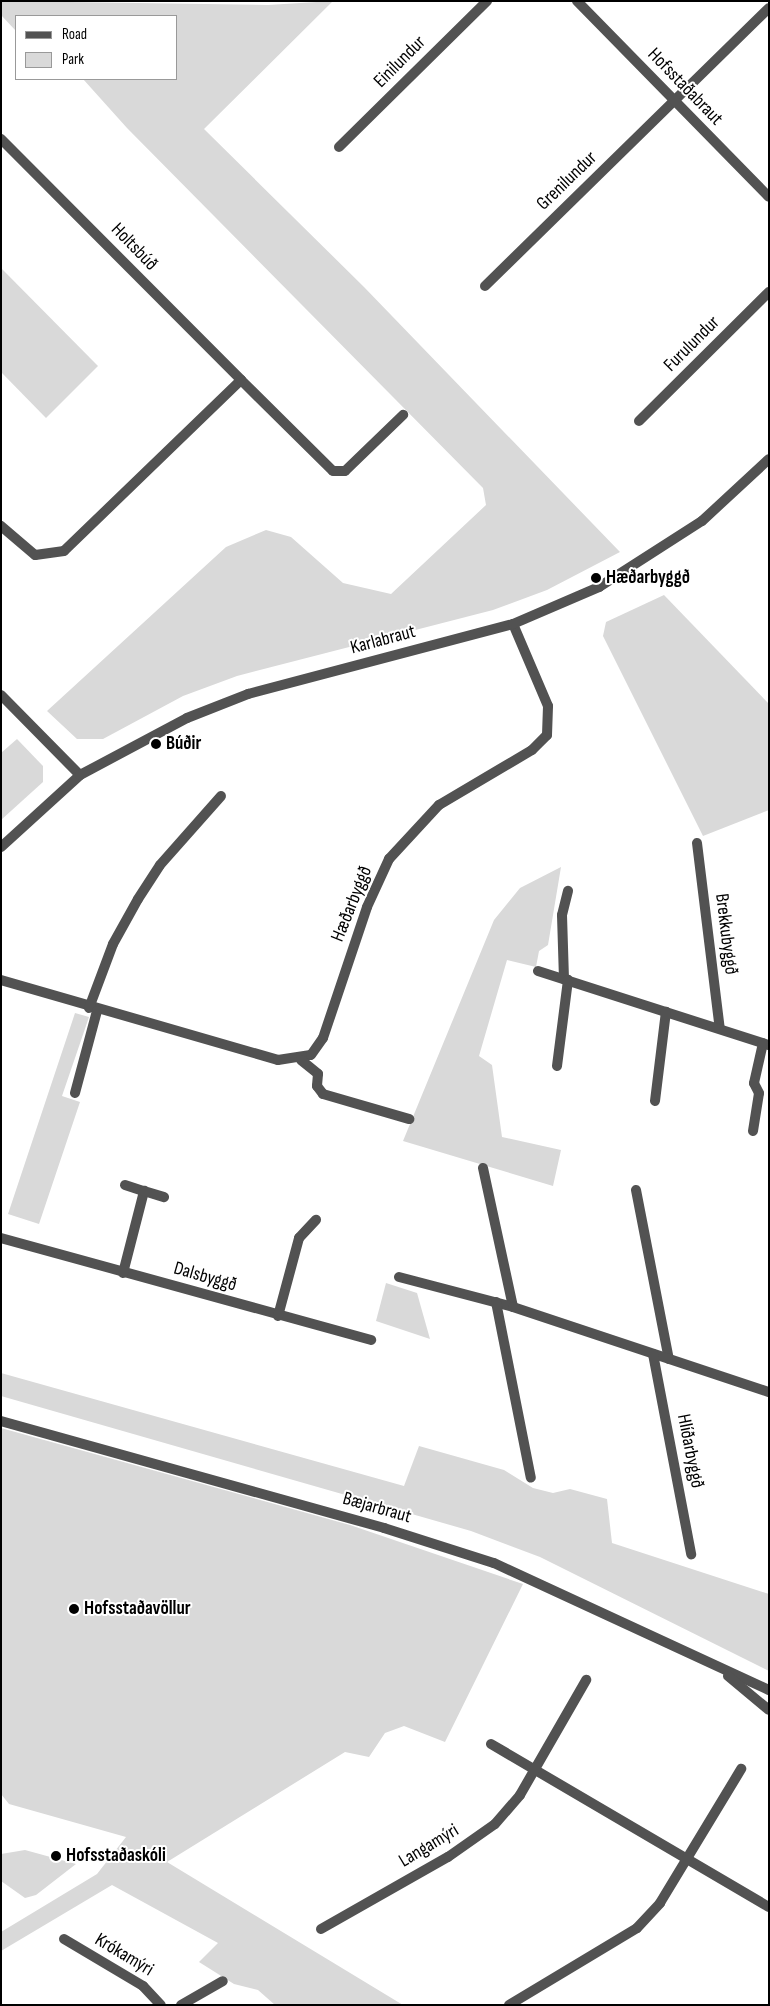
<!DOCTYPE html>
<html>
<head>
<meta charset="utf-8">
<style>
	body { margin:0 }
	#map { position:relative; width:770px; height:2006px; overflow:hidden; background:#fff; font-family:"Sofia Sans Condensed",sans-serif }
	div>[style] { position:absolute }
	.green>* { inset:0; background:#d9d9d9 }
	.minor>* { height:10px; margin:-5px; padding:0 5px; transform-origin:5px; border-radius:5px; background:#525252 }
	.tertiary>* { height:10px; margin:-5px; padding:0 5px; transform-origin:5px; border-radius:5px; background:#525252 }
	.dots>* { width:14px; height:14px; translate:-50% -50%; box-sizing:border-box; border:2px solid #fff; border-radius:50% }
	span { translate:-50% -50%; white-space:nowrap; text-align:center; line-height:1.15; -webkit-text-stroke:4px #fff; paint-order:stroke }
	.street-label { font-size:19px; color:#000 }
	.poi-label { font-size:19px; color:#000; font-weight:700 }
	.left { translate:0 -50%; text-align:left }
	.frame { position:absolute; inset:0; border:2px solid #000; pointer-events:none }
	.legend { position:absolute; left:15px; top:15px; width:162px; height:65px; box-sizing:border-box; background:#fff; border:1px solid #999; margin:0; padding:6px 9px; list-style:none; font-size:15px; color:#000 }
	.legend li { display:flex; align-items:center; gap:10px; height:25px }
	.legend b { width:25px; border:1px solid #999 }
</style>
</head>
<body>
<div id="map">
	<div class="green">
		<i style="clip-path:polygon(1px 1px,268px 5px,333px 1px,204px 129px,364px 287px,620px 552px,547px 590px,493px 610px,237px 676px,183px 696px,103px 739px,77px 739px,47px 711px,226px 547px,266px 530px,291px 537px,343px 583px,391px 594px,486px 505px,483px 488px,127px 128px,83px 79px,176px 79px,176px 16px,16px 16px,16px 31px,1px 15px)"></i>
		<i style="clip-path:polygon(1px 268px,98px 366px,46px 418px,1px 372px)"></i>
		<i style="clip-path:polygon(664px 595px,769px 704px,769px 810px,703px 836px,603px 636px,606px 622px)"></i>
		<i style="clip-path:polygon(17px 739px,43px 766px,43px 782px,1px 820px,1px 753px)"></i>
		<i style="clip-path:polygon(561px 867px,548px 945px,539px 951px,536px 967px,507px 960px,479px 1056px,492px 1065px,502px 1137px,561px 1150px,553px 1186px,403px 1141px,494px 920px,520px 888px)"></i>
		<i style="clip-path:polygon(75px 1013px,89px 1017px,62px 1096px,80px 1102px,39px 1224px,8px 1214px)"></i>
		<i style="clip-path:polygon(386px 1283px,417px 1293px,430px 1339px,376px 1321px)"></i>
		<i style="clip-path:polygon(1px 1373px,404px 1486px,419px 1446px,504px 1470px,533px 1488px,553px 1493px,570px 1489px,607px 1499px,612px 1543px,769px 1594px,769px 1671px,540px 1557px,471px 1531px,1px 1396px)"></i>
		<i style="clip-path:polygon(1px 1428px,350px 1525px,523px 1584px,445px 1742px,404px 1726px,385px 1733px,369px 1757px,345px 1752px,167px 1862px,403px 2005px,275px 2005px,258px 1990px,234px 1984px,199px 1962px,218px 1943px,112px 1885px,1px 1951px,1px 1932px,97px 1874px,126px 1837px,9px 1804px,1px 1794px)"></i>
		<i style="clip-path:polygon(25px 1850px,76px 1864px,36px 1895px,25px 1898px,1px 1881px,1px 1854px)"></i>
	</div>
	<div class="minor">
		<i style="left:1px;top:139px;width:340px;rotate:45.1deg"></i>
		<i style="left:241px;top:380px;width:246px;rotate:136deg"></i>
		<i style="left:64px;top:551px;width:29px;rotate:172deg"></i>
		<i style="left:35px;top:555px;width:45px;rotate:-139.5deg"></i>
		<i style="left:339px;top:147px;width:208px;rotate:-44.6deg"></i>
		<i style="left:485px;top:286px;width:397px;rotate:-44.4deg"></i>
		<i style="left:241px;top:380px;width:129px;rotate:44.7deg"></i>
		<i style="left:333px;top:471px;width:12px"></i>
		<i style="left:345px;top:471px;width:81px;rotate:-44deg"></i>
		<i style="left:639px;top:421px;width:183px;rotate:-44.8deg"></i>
		<i style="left:1px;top:695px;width:112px;rotate:45.4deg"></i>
		<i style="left:697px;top:843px;width:187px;rotate:83deg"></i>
		<i style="left:538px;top:971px;width:243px;rotate:17.8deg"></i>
		<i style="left:564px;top:979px;width:64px;rotate:-91.8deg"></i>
		<i style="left:562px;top:915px;width:25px;rotate:-76deg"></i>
		<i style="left:1px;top:980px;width:288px;rotate:16.1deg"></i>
		<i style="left:278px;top:1060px;width:33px;rotate:-9deg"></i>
		<i style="left:311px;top:1055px;width:21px;rotate:-55deg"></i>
		<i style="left:323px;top:1038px;width:138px;rotate:-71.4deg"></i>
		<i style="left:367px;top:907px;width:53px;rotate:-65.4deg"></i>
		<i style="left:389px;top:859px;width:74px;rotate:-47.2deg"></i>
		<i style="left:439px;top:805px;width:108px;rotate:-30.6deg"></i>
		<i style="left:532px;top:750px;width:21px;rotate:-45deg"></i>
		<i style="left:547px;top:735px;width:29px;rotate:-88deg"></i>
		<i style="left:548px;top:706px;width:89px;rotate:-113.1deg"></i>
		<i style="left:89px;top:1008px;width:68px;rotate:-69.4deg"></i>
		<i style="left:113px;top:944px;width:51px;rotate:-60.9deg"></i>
		<i style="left:138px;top:899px;width:40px;rotate:-57.1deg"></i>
		<i style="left:160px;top:865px;width:92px;rotate:-48.5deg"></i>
		<i style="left:301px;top:1060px;width:22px;rotate:39deg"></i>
		<i style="left:318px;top:1074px;width:12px;rotate:95deg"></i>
		<i style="left:317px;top:1086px;width:10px;rotate:53deg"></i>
		<i style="left:323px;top:1094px;width:90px;rotate:16.2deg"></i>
		<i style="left:557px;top:1066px;width:87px;rotate:-82.7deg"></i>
		<i style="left:75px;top:1093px;width:85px;rotate:-75deg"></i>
		<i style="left:655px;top:1101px;width:90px;rotate:-83deg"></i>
		<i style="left:753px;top:1131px;width:38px;rotate:-81deg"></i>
		<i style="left:759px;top:1093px;width:11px;rotate:-117deg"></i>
		<i style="left:754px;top:1083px;width:41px;rotate:-77.3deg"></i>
		<i style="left:483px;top:1168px;width:142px;rotate:77.8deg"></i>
		<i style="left:125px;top:1185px;width:20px;rotate:18deg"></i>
		<i style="left:636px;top:1190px;width:172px;rotate:79deg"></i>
		<i style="left:1px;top:1238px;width:384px;rotate:15.4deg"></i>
		<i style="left:123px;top:1273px;width:85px;rotate:-75.6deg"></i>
		<i style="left:144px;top:1191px;width:21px;rotate:17deg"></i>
		<i style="left:399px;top:1277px;width:118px;rotate:14.7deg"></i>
		<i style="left:513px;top:1307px;width:270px;rotate:18.4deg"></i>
		<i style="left:496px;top:1302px;width:179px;rotate:78.8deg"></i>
		<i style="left:278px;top:1316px;width:81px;rotate:-74.9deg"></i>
		<i style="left:299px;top:1238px;width:25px;rotate:-47deg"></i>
		<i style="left:653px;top:1354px;width:204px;rotate:79.2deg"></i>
		<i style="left:491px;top:1744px;width:322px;rotate:30.4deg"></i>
		<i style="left:321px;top:1929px;width:146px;rotate:-29.6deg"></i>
		<i style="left:448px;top:1857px;width:57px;rotate:-35.1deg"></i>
		<i style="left:495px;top:1824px;width:38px;rotate:-49deg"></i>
		<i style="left:520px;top:1795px;width:133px;rotate:-60.1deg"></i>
		<i style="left:64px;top:1939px;width:92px;rotate:30.7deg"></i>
		<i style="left:143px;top:1986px;width:26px;rotate:47deg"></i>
		<i style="left:181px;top:2005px;width:48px;rotate:-29.7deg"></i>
		<i style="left:509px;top:2005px;width:149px;rotate:-31deg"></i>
		<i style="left:637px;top:1928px;width:34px;rotate:-47deg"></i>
		<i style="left:660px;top:1903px;width:157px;rotate:-58.8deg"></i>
	</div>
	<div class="tertiary">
		<i style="left:577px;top:1px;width:274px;rotate:45.6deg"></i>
		<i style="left:1px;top:847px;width:107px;rotate:-42.3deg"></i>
		<i style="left:80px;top:775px;width:121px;rotate:-28deg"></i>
		<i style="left:187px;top:718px;width:66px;rotate:-21.5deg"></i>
		<i style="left:248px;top:694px;width:274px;rotate:-14.8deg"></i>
		<i style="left:513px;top:624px;width:94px;rotate:-23.3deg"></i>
		<i style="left:599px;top:587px;width:122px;rotate:-32.7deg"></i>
		<i style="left:702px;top:521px;width:91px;rotate:-42.8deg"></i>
		<i style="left:1px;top:1421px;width:398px;rotate:15.6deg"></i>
		<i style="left:384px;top:1528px;width:115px;rotate:17.7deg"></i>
		<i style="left:494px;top:1563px;width:303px;rotate:24.8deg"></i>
		<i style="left:728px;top:1676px;width:53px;rotate:39.7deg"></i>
	</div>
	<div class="dots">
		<i style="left:596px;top:578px;background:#000"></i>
		<i style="left:156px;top:744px;background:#000"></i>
		<i style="left:74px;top:1609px;background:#000"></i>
		<i style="left:56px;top:1856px;background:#000"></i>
	</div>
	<div class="street-label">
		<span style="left:400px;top:62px;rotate:-45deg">Einilundur</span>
		<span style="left:685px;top:87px;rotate:46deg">Hofsstaðabraut</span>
		<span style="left:567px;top:181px;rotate:-44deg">Grenilundur</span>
		<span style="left:134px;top:247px;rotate:46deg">Holtsbúð</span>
		<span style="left:692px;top:344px;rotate:-45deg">Furulundur</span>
		<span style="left:383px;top:640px;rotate:-15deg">Karlabraut</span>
		<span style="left:352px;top:904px;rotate:-68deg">Hæðarbyggð</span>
		<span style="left:726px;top:934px;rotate:83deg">Brekkubyggð</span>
		<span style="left:205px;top:1277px;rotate:16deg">Dalsbyggð</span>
		<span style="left:690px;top:1451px;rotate:79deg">Hlíðarbyggð</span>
		<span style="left:377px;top:1508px;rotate:16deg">Bæjarbraut</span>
		<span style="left:429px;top:1846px;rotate:-31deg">Langamýri</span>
		<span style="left:124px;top:1955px;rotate:31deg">Krókamýri</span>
	</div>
	<div class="poi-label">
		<span class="left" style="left:606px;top:578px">Hæðarbyggð</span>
		<span class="left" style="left:166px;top:744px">Búðir</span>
		<span class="left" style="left:84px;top:1609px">Hofsstaðavöllur</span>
		<span class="left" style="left:66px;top:1856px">Hofsstaðaskóli</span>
	</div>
	<div class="frame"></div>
	<ul class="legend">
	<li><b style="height:6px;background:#525252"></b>Road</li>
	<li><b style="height:14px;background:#d9d9d9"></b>Park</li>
	</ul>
</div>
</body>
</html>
